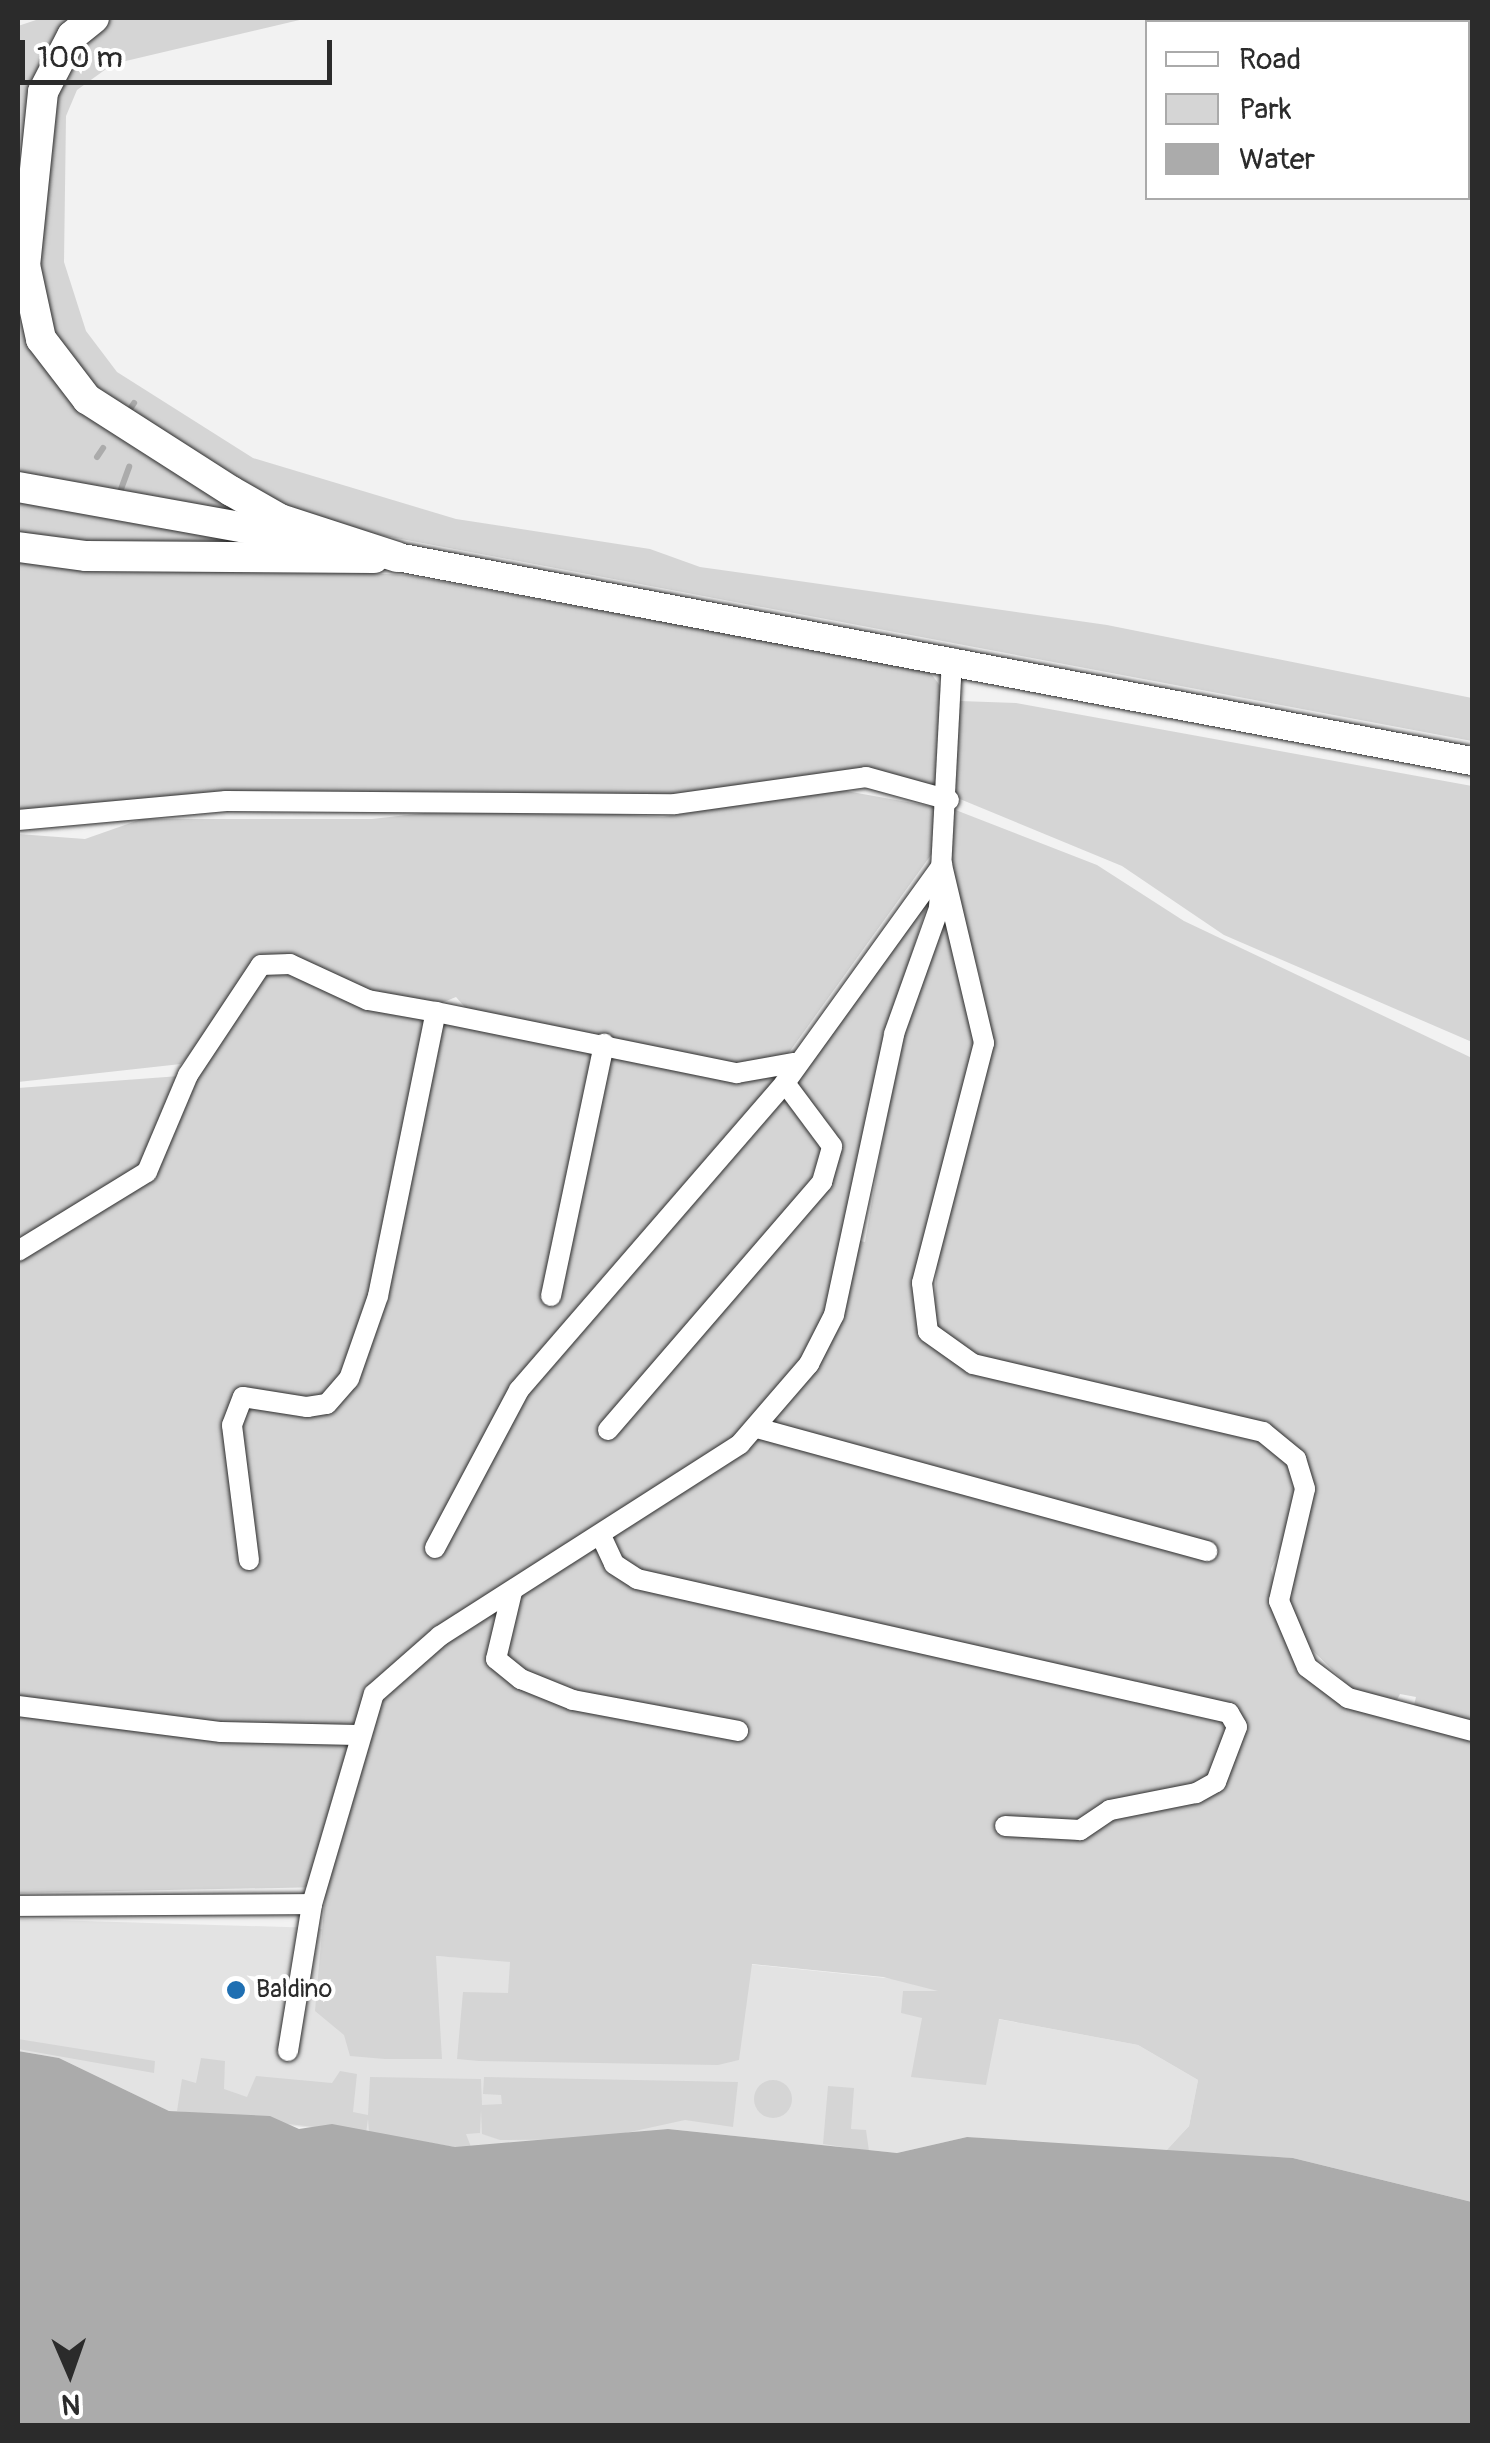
<!DOCTYPE html>
<html>
<head>
<meta charset="utf-8">
<style>
	body { margin:0 }
	#map { position:relative; width:1490px; height:2443px; overflow:hidden; background:#f2f2f2; font-family:Pangolin,sans-serif }
	div>[style] { position:absolute }
	.built>* { inset:0; background:#e3e3e3 }
	.green>* { inset:0; background:#d5d5d5 }
	.round { border-radius:50% }
	.water>* { inset:0; background:#ababab }
	.stream>* { height:6px; margin:-3px; padding:0 3px; transform-origin:3px; border-radius:3px; background:#ababab }
	.roads { filter:drop-shadow(0 0 2px #2b2b2b) drop-shadow(0 0 2px #2b2b2b) }
	.minor>* { height:20px; margin:-10px; padding:0 10px; transform-origin:10px; border-radius:10px; background:#fff }
	.major>* { height:28px; margin:-14px; padding:0 14px; transform-origin:14px; border-radius:14px; background:#fff }
	.highway>* { height:30px; margin:-15px; padding:0 15px; transform-origin:15px; border-radius:15px; background:#fff }
	.dots>* { width:28px; height:28px; translate:-50% -50%; box-sizing:border-box; border:5px solid #fff; border-radius:50% }
	span { translate:-50% -50%; white-space:nowrap; text-align:center; line-height:1.15; -webkit-text-stroke:8px #fff; paint-order:stroke }
	.poi-label { font-size:25px; color:#2b2b2b }
	.left { translate:0 -50%; text-align:left }
	.frame { position:absolute; inset:0; border:20px solid #2b2b2b; pointer-events:none }
	.legend { position:absolute; left:1145px; top:20px; width:325px; height:180px; box-sizing:border-box; background:#fff; border:2px solid #aaa; margin:0; padding:12px 18px; list-style:none; font-size:30px; color:#2b2b2b }
	.legend li { display:flex; align-items:center; gap:20px; height:50px }
	.legend b { width:50px; border:2px solid #aaa }
	.north { position:absolute; left:20px; top:2323px; width:100px; height:100px; -webkit-text-stroke:8px #fff; paint-order:stroke; rotate:178deg; font-size:28px; font-weight:700; line-height:40px; text-align:center; color:#2b2b2b }
	.north::after { content:''; display:block; margin:auto; width:35px; height:45px; background:#2b2b2b; clip-path:polygon(50% 0,100% 100%,50% 72%,0 100%) }
	.scale { position:absolute; left:20px; top:40px; width:312px; height:45px; box-sizing:border-box; border:5px solid #2b2b2b; border-top:0; padding-left:12px; font-size:30px; line-height:35px; white-space:nowrap; color:#2b2b2b; -webkit-text-stroke:8px #fff; paint-order:stroke }
</style>
</head>
<body>
<div id="map">
	<div class="built">
		<i style="clip-path:polygon(18px 1919px,318px 1928px,406px 1954px,624px 1969px,747px 1964px,945px 1984px,988px 1995px,998px 2019px,1138px 2045px,1198px 2080px,1189px 2126px,1164px 2153px,967px 2137px,897px 2153px,668px 2129px,471px 2147px,169px 2111px,59px 2058px,18px 2051px)"></i>
	</div>
	<div class="green">
		<i style="clip-path:polygon(42px 18px,73px 18px,18px 250px,18px 26px)"></i>
		<i style="clip-path:polygon(111px 18px,308px 18px,113px 64px,77px 90px,66px 116px,64px 262px,86px 331px,117px 372px,253px 458px,456px 519px,650px 549px,700px 567px,1107px 625px,1472px 698px,1472px 741px,306px 521px,91px 393px,58px 353px,33px 264px,62px 69px)"></i>
		<i style="clip-path:polygon(18px 273px,34px 343px,245px 510px,243px 519px,18px 478px)"></i>
		<i style="clip-path:polygon(18px 497px,248px 539px,246px 551px,18px 539px)"></i>
		<i style="clip-path:polygon(18px 555px,406px 575px,929px 671px,941px 687px,944px 794px,906px 783px,634px 800px,522px 793px,18px 816px)"></i>
		<i style="clip-path:polygon(960px 701px,1016px 703px,1472px 786px,1472px 1042px,1224px 935px,1122px 866px,955px 797px)"></i>
		<i style="clip-path:polygon(835px 789px,935px 807px,936px 848px,785px 1058px,753px 1068px,471px 1014px,456px 997px,434px 1006px,387px 999px,273px 957px,181px 1064px,18px 1082px,18px 834px,85px 839px,142px 819px,372px 819px,486px 806px,663px 817px)"></i>
		<i style="clip-path:polygon(953px 809px,1097px 865px,1184px 921px,1472px 1058px,1472px 2202px,1293px 2158px,1164px 2153px,1189px 2126px,1198px 2080px,1138px 2045px,999px 2019px,986px 2085px,911px 2077px,922px 2018px,901px 2013px,903px 1991px,938px 1991px,883px 1977px,752px 1964px,739px 2060px,718px 2065px,479px 2061px,457px 2059px,463px 1992px,508px 1993px,510px 1962px,436px 1956px,442px 2059px,385px 2059px,350px 2056px,344px 2035px,315px 2011px,326px 1887px,18px 1893px,18px 1088px,193px 1075px,255px 976px,278px 967px,358px 1002px,739px 1078px,782px 1071px,786px 1099px,827px 1145px,797px 1208px,804px 1213px,838px 1150px,833px 1128px,791px 1090px,794px 1072px,936px 876px,884px 1043px,849px 1239px,865px 1242px,900px 1037px,948px 912px,977px 1027px,924px 1248px,916px 1311px,924px 1332px,964px 1368px,1261px 1436px,1293px 1466px,1303px 1497px,1271px 1569px,1295px 1666px,1351px 1708px,1409px 1726px,1416px 1697px,1400px 1694px,1395px 1704px,1356px 1693px,1296px 1634px,1286px 1600px,1309px 1514px,1309px 1477px,1279px 1438px,1206px 1409px,995px 1368px,933px 1332px,939px 1228px,989px 1060px,980px 976px,951px 889px)"></i>
		<i style="clip-path:polygon(18px 2039px,155px 2061px,154px 2073px,18px 2049px)"></i>
		<i style="clip-path:polygon(201px 2058px,225px 2061px,224px 2089px,247px 2097px,256px 2076px,332px 2083px,340px 2071px,357px 2074px,353px 2112px,368px 2115px,370px 2077px,481px 2079px,482px 2105px,502px 2104px,501px 2095px,483px 2094px,484px 2077px,738px 2082px,733px 2127px,685px 2120px,598px 2139px,500px 2140px,482px 2134px,481px 2110px,480px 2133px,466px 2134px,471px 2147px,454px 2147px,369px 2132px,368px 2119px,366px 2133px,177px 2111px,182px 2079px,196px 2083px)"></i>
		<i class="round" style="left:754px;top:2080px;width:38px;height:38px"></i>
		<i style="clip-path:polygon(828px 2086px,854px 2088px,851px 2129px,866px 2130px,869px 2151px,823px 2144px)"></i>
	</div>
	<div class="water">
		<i style="clip-path:polygon(18px 2051px,59px 2058px,169px 2111px,270px 2116px,299px 2129px,332px 2124px,455px 2147px,668px 2129px,897px 2153px,967px 2137px,1293px 2158px,1472px 2202px,1472px 2425px,18px 2425px)"></i>
	</div>
	<div class="stream">
		<i style="left:128px;top:412px;width:11px;rotate:-56deg"></i>
		<i style="left:97px;top:457px;width:11px;rotate:-56deg"></i>
		<i style="left:120px;top:492px;width:27px;rotate:-70deg"></i>
	</div>
	<div class="roads">
		<div class="minor">
			<i style="left:18px;top:820px;width:209px;rotate:-5.2deg"></i>
			<i style="left:226px;top:801px;width:449px;rotate:0.4deg"></i>
			<i style="left:675px;top:804px;width:193px;rotate:-8deg"></i>
			<i style="left:866px;top:777px;width:86px;rotate:15.5deg"></i>
			<i style="left:18px;top:1251px;width:151px;rotate:-31.5deg"></i>
			<i style="left:147px;top:1172px;width:105px;rotate:-67.1deg"></i>
			<i style="left:188px;top:1075px;width:132px;rotate:-56.4deg"></i>
			<i style="left:261px;top:965px;width:29px;rotate:-2deg"></i>
			<i style="left:290px;top:964px;width:86px;rotate:24.8deg"></i>
			<i style="left:368px;top:1000px;width:69px;rotate:10deg"></i>
			<i style="left:551px;top:1296px;width:258px;rotate:-78.1deg"></i>
			<i style="left:757px;top:1428px;width:467px;rotate:15.3deg"></i>
			<i style="left:608px;top:1430px;width:328px;rotate:-49.2deg"></i>
			<i style="left:822px;top:1182px;width:37px;rotate:-74deg"></i>
			<i style="left:832px;top:1146px;width:79px;rotate:-126.7deg"></i>
			<i style="left:603px;top:1540px;width:26px;rotate:65deg"></i>
			<i style="left:614px;top:1564px;width:27px;rotate:33deg"></i>
			<i style="left:637px;top:1579px;width:607px;rotate:12.75deg"></i>
			<i style="left:1229px;top:1713px;width:16px;rotate:60deg"></i>
			<i style="left:1237px;top:1727px;width:59px;rotate:110.9deg"></i>
			<i style="left:1216px;top:1782px;width:23px;rotate:151deg"></i>
			<i style="left:1196px;top:1793px;width:88px;rotate:168.8deg"></i>
			<i style="left:1110px;top:1810px;width:36px;rotate:146deg"></i>
			<i style="left:1080px;top:1830px;width:75px;rotate:-176.9deg"></i>
			<i style="left:435px;top:1548px;width:179px;rotate:-62deg"></i>
			<i style="left:519px;top:1390px;width:406px;rotate:-49.1deg"></i>
			<i style="left:785px;top:1083px;width:269px;rotate:-54.2deg"></i>
			<i style="left:942px;top:865px;width:183px;rotate:76.7deg"></i>
			<i style="left:984px;top:1043px;width:248px;rotate:104.5deg"></i>
			<i style="left:922px;top:1283px;width:49px;rotate:83deg"></i>
			<i style="left:928px;top:1332px;width:55px;rotate:35.4deg"></i>
			<i style="left:973px;top:1364px;width:298px;rotate:13.2deg"></i>
			<i style="left:1263px;top:1432px;width:43px;rotate:39.3deg"></i>
			<i style="left:1296px;top:1459px;width:31px;rotate:73deg"></i>
			<i style="left:1305px;top:1489px;width:115px;rotate:103.1deg"></i>
			<i style="left:1279px;top:1601px;width:72px;rotate:67deg"></i>
			<i style="left:1307px;top:1667px;width:51px;rotate:37.1deg"></i>
			<i style="left:1348px;top:1698px;width:128px;rotate:14.9deg"></i>
			<i style="left:249px;top:1560px;width:136px;rotate:-97.2deg"></i>
			<i style="left:232px;top:1425px;width:30px;rotate:-69deg"></i>
			<i style="left:243px;top:1397px;width:65px;rotate:8.9deg"></i>
			<i style="left:307px;top:1407px;width:20px;rotate:-9deg"></i>
			<i style="left:327px;top:1404px;width:33px;rotate:-49deg"></i>
			<i style="left:349px;top:1379px;width:88px;rotate:-70.7deg"></i>
			<i style="left:378px;top:1296px;width:290px;rotate:-78.5deg"></i>
			<i style="left:436px;top:1012px;width:307px;rotate:11.5deg"></i>
			<i style="left:737px;top:1073px;width:58px;rotate:-10deg"></i>
			<i style="left:512px;top:1592px;width:69px;rotate:103.4deg"></i>
			<i style="left:496px;top:1659px;width:32px;rotate:39deg"></i>
			<i style="left:521px;top:1679px;width:56px;rotate:22deg"></i>
			<i style="left:573px;top:1700px;width:168px;rotate:10.6deg"></i>
			<i style="left:18px;top:1706px;width:205px;rotate:7.3deg"></i>
			<i style="left:221px;top:1732px;width:136px;rotate:1.3deg"></i>
			<i style="left:18px;top:1906px;width:294px;rotate:-0.4deg"></i>
			<i style="left:288px;top:2051px;width:149px;rotate:-80.7deg"></i>
			<i style="left:312px;top:1904px;width:219px;rotate:-73.6deg"></i>
			<i style="left:374px;top:1694px;width:88px;rotate:-41.3deg"></i>
			<i style="left:440px;top:1636px;width:356px;rotate:-32.6deg"></i>
			<i style="left:740px;top:1444px;width:106px;rotate:-49.2deg"></i>
			<i style="left:809px;top:1364px;width:55px;rotate:-63deg"></i>
			<i style="left:834px;top:1315px;width:287px;rotate:-77.9deg"></i>
			<i style="left:894px;top:1034px;width:134px;rotate:-70.3deg"></i>
			<i style="left:939px;top:908px;width:250px;rotate:-87deg"></i>
		</div>
		<div class="major">
			<i style="left:397px;top:557px;width:1094px;rotate:10.75deg"></i>
		</div>
		<div class="highway">
			<i style="left:94px;top:18px;width:28px;rotate:141deg"></i>
			<i style="left:72px;top:36px;width:63px;rotate:117.4deg"></i>
			<i style="left:43px;top:92px;width:174px;rotate:95.9deg"></i>
			<i style="left:25px;top:265px;width:76px;rotate:77.8deg"></i>
			<i style="left:41px;top:339px;width:76px;rotate:52.5deg"></i>
			<i style="left:87px;top:399px;width:171px;rotate:32.6deg"></i>
			<i style="left:231px;top:491px;width:56px;rotate:29.7deg"></i>
			<i style="left:280px;top:519px;width:123px;rotate:18deg"></i>
			<i style="left:18px;top:487px;width:282px;rotate:10.2deg"></i>
			<i style="left:18px;top:547px;width:69px;rotate:7.5deg"></i>
			<i style="left:86px;top:556px;width:288px;rotate:0.4deg"></i>
		</div>
	</div>
	<div class="dots">
		<i style="left:236px;top:1990px;background:#1f6fb2"></i>
	</div>
	<div class="poi-label">
		<span class="left" style="left:256px;top:1990px">Baldino</span>
	</div>
	<div class="frame"></div>
	<ul class="legend">
	<li><b style="height:12px;background:#fff"></b>Road</li>
	<li><b style="height:28px;background:#d5d5d5"></b>Park</li>
	<li><b style="height:28px;background:#ababab"></b>Water</li>
	</ul>
	<div class="north">N</div>
	<div class="scale">100 m</div>
</div>
</body>
</html>
